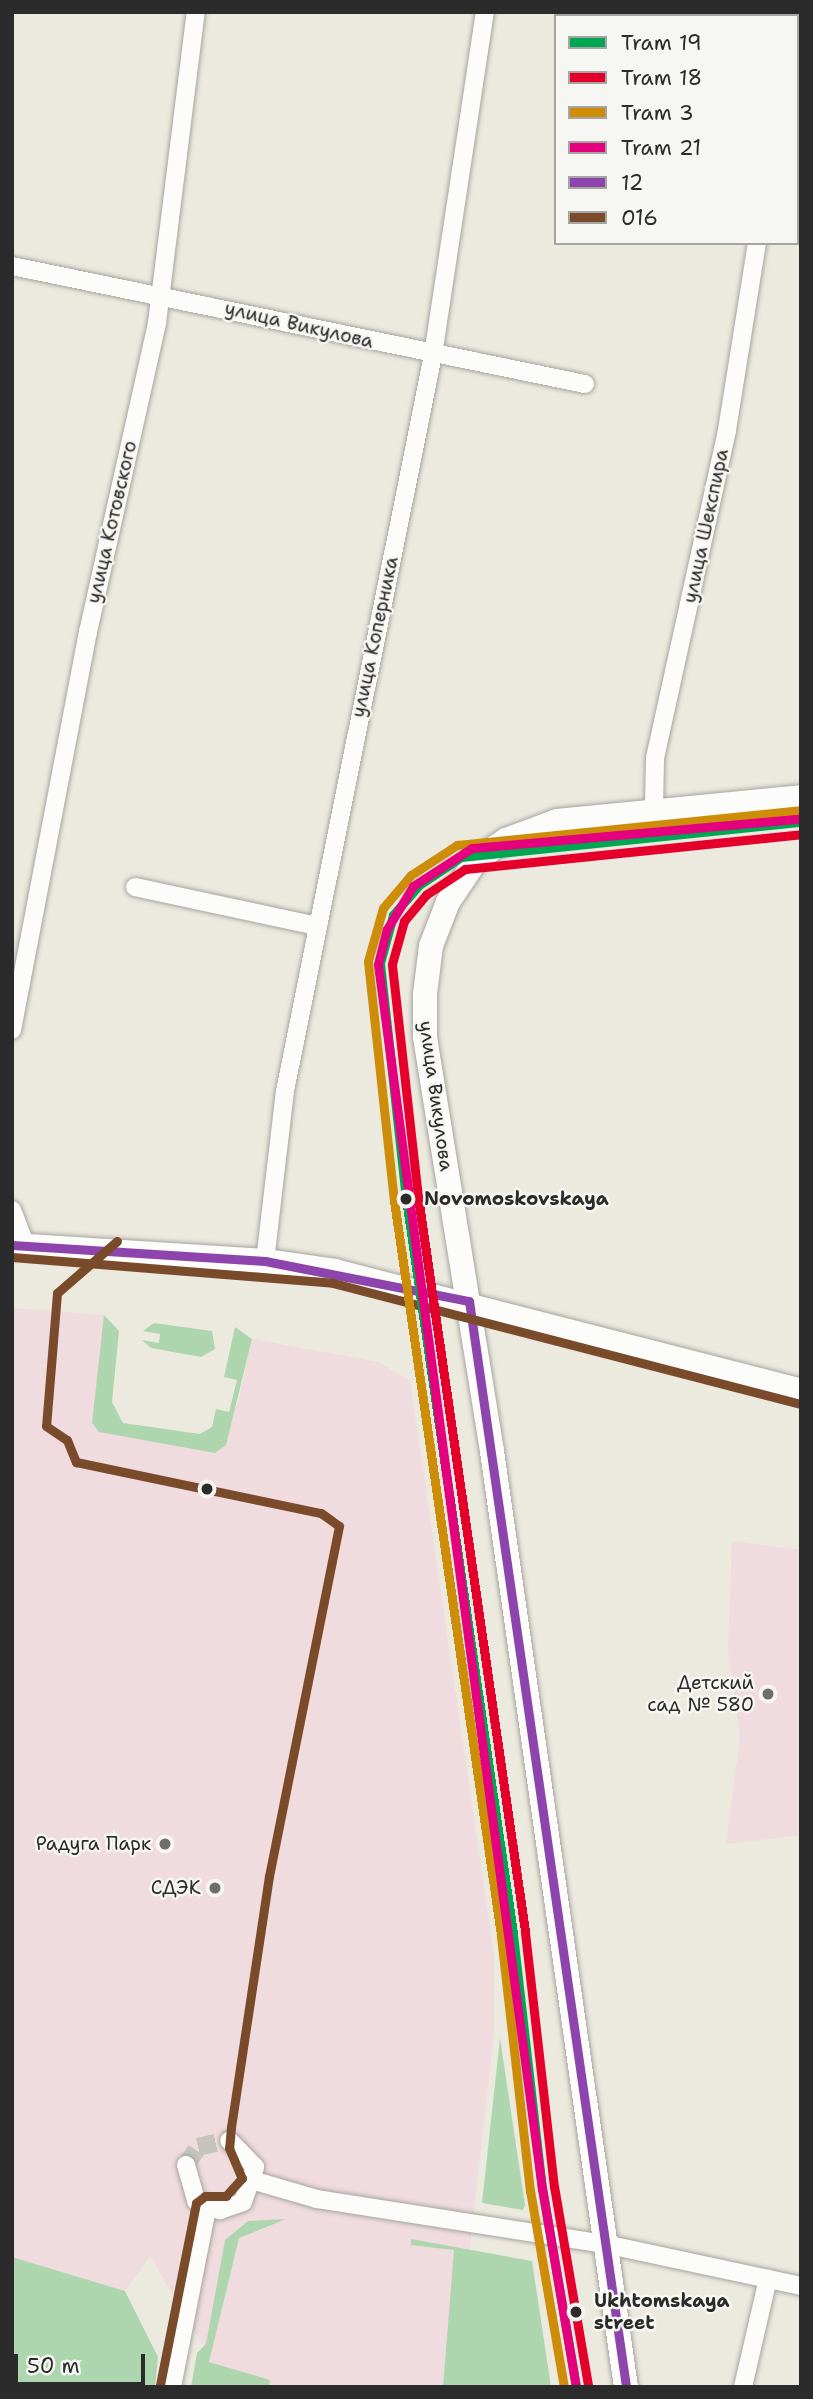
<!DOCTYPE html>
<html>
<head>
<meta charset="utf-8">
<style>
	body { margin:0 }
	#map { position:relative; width:813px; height:2399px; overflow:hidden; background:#ece9df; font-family:"Shantell Sans",sans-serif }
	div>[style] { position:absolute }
	.built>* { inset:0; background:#f0dbde }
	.green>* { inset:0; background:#aed6ae }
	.street-tunnel>* { height:18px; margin-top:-9px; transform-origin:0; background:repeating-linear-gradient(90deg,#c5c3bb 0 18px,transparent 0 27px) }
	.roads { filter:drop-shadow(0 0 2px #a6a59f) drop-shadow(0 0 2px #a6a59f) }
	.street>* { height:18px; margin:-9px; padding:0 9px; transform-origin:9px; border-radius:9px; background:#fcfcfa }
	.secondary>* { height:24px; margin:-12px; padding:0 12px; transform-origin:12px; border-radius:12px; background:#fcfcfa }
	.bus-1>* { height:9px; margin:-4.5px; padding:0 4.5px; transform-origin:4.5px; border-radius:4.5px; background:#8e44ad }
	.bus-2>* { height:9px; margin:-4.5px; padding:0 4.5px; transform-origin:4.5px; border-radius:4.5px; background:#7a4b2a }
	.tram-1>* { height:9px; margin:-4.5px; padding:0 4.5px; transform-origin:4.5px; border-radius:4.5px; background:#00a651 }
	.tram-2>* { height:9px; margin:-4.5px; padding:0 4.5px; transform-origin:4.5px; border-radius:4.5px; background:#e4002b }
	.tram-3>* { height:9px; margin:-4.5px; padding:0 4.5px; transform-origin:4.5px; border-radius:4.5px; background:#ce8d09 }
	.tram-4>* { height:9px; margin:-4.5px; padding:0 4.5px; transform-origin:4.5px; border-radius:4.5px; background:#e5007d }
	.dots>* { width:19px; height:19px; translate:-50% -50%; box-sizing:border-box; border:4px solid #f6f6f2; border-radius:50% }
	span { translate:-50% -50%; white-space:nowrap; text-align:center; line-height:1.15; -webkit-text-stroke:5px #f6f6f2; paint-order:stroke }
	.street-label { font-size:19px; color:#2b2b2b }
	.stop-label { font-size:19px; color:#2b2b2b; font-weight:700 }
	.left { translate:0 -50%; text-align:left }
	.poi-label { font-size:19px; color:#2b2b2b }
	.right { translate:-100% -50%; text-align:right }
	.frame { position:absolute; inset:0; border:14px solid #2b2b2b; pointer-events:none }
	.legend { position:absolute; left:554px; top:14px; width:245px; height:231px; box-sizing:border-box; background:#f6f6f2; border:2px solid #a5a5a2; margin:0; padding:9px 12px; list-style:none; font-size:21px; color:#2b2b2b }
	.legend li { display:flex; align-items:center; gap:14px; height:35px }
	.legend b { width:35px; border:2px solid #a5a5a2 }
	.scale { position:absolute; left:14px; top:2354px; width:131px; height:32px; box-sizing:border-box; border:4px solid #2b2b2b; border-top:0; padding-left:9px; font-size:21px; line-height:24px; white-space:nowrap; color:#2b2b2b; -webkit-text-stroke:5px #f6f6f2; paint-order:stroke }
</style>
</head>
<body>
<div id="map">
	<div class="built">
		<i style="clip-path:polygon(12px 1308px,104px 1315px,93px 1423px,215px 1453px,239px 1400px,252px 1339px,378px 1362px,410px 1381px,494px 1956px,494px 2033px,454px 2387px,198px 2387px,204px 2348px,150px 2256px,125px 2291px,12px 2257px)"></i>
		<i style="clip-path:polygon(732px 1541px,801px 1550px,801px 1835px,726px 1844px,740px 1738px,728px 1650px)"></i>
	</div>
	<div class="green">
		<i style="clip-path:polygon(104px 1315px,119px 1331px,112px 1402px,123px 1423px,200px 1434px,212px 1427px,216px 1409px,229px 1412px,237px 1380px,224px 1377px,235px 1327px,252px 1339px,226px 1445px,215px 1453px,99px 1432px,92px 1423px)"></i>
		<i style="clip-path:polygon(154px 1323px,212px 1331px,215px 1349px,201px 1357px,151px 1348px,142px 1340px,159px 1343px,160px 1334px,143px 1331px)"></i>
		<i style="clip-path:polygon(500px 2038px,525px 2205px,523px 2210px,482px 2203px)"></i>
		<i style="clip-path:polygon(286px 2219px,239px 2238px,209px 2362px,270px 2380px,269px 2387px,191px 2387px,197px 2353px,206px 2344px,225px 2240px,248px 2221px)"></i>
		<i style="clip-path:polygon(411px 2239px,532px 2261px,551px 2387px,443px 2387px,454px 2250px,411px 2245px)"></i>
		<i style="clip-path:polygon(12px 2257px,125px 2291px,158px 2357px,155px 2387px,12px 2387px)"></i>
	</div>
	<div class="street-tunnel">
		<i style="left:186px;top:2165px;width:22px;rotate:-56deg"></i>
		<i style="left:198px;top:2147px;width:32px;rotate:-13deg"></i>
	</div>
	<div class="roads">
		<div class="street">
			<i style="left:794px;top:16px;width:4px;rotate:-90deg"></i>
			<i style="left:12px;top:266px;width:585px;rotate:11.64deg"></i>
			<i style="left:654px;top:807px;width:49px;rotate:-88.8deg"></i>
			<i style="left:655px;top:758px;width:336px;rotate:-77.6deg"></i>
			<i style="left:727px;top:430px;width:189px;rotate:-80.9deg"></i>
			<i style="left:135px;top:887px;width:186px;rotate:12.1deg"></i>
			<i style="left:12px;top:1030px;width:405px;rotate:-79.2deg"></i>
			<i style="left:88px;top:632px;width:317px;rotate:-77.4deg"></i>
			<i style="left:157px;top:323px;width:313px;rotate:-82.9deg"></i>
			<i style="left:12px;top:1210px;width:39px;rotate:69deg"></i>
			<i style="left:265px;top:1261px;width:171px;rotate:-83.3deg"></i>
			<i style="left:285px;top:1091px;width:751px;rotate:-78.63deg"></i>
			<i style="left:433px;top:355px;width:347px;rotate:-81.4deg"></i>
			<i style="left:186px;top:2165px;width:37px;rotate:74deg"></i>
			<i style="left:196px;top:2201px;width:26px;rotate:21deg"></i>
			<i style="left:220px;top:2210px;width:24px;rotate:-19deg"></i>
			<i style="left:243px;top:2202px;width:37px;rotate:-71deg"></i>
			<i style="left:255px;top:2167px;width:37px;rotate:-134deg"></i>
			<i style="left:255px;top:2181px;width:65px;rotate:16.2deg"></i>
			<i style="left:317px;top:2199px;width:291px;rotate:8.9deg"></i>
			<i style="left:605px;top:2244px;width:200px;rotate:12.1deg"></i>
			<i style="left:172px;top:2387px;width:182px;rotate:-78.9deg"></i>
			<i style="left:743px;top:2387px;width:111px;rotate:-77deg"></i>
		</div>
		<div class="secondary">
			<i style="left:12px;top:1245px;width:254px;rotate:3.6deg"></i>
			<i style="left:265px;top:1261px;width:71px;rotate:8.1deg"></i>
			<i style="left:335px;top:1271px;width:481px;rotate:14.4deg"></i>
			<i style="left:626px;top:2387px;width:946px;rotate:-98.15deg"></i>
			<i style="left:492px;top:1451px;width:420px;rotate:-99.2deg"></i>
			<i style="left:425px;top:1036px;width:42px;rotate:-90deg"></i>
			<i style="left:425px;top:994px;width:48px;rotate:-82.9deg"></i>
			<i style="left:431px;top:946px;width:47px;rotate:-68.9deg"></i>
			<i style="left:448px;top:902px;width:52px;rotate:-56deg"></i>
			<i style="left:477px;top:859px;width:35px;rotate:-33deg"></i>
			<i style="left:506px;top:840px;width:54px;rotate:-20.4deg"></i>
			<i style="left:557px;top:821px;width:245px;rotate:-5.6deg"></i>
		</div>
	</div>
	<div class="bus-1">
		<i style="left:12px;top:1245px;width:254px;rotate:3.6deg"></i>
		<i style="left:265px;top:1261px;width:208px;rotate:11.1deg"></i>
		<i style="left:469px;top:1301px;width:1097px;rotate:81.77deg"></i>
	</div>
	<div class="bus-2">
		<i style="left:117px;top:1241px;width:79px;rotate:139.1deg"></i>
		<i style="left:57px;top:1293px;width:133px;rotate:94.7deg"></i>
		<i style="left:46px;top:1426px;width:25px;rotate:34deg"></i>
		<i style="left:67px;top:1440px;width:24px;rotate:68deg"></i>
		<i style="left:76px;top:1462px;width:250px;rotate:11.8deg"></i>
		<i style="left:321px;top:1513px;width:22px;rotate:36deg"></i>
		<i style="left:339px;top:1526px;width:357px;rotate:101.3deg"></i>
		<i style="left:269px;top:1876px;width:254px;rotate:98.6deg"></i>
		<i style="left:231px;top:2127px;width:21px;rotate:95deg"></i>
		<i style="left:229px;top:2148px;width:33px;rotate:67deg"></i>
		<i style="left:242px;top:2178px;width:24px;rotate:132deg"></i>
		<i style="left:226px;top:2196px;width:21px;rotate:180deg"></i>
		<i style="left:205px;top:2196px;width:11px;rotate:142deg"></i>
		<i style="left:196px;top:2203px;width:186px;rotate:101.2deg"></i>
		<i style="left:12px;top:1257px;width:322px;rotate:4.6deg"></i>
		<i style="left:333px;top:1283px;width:480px;rotate:14.5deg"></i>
	</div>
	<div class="tram-1">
		<i style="left:576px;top:2387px;width:201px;rotate:-99.7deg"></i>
		<i style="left:542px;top:2189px;width:258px;rotate:-96.5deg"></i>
		<i style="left:513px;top:1933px;width:742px;rotate:-98.29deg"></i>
		<i style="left:406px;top:1199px;width:237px;rotate:-96.3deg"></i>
		<i style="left:380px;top:963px;width:50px;rotate:-74.8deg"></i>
		<i style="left:393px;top:915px;width:40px;rotate:-49deg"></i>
		<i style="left:419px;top:885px;width:50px;rotate:-33.7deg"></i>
		<i style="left:461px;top:857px;width:342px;rotate:-5.9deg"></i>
	</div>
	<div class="tram-2">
		<i style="left:588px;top:2385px;width:201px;rotate:-99.7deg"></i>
		<i style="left:554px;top:2187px;width:258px;rotate:-96.5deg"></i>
		<i style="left:525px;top:1931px;width:742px;rotate:-98.29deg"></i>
		<i style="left:418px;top:1197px;width:234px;rotate:-96.4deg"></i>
		<i style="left:392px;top:964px;width:45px;rotate:-74.4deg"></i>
		<i style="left:404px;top:921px;width:35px;rotate:-50deg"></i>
		<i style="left:427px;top:894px;width:45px;rotate:-33.3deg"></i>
		<i style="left:465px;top:869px;width:338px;rotate:-5.9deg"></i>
	</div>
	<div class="tram-3">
		<i style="left:564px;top:2387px;width:199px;rotate:-99.8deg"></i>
		<i style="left:530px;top:2191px;width:258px;rotate:-96.5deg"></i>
		<i style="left:501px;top:1935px;width:742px;rotate:-98.29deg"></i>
		<i style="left:394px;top:1201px;width:241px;rotate:-96.2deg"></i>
		<i style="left:368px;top:961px;width:55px;rotate:-74.2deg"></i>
		<i style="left:383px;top:908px;width:43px;rotate:-49.7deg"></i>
		<i style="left:411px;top:875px;width:55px;rotate:-33.1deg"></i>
		<i style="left:457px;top:845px;width:345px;rotate:-5.8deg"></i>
	</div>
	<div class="tram-4">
		<i style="left:576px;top:2387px;width:201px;rotate:-99.7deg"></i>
		<i style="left:542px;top:2189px;width:1236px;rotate:-97.63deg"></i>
		<i style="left:378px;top:964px;width:36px;rotate:-76deg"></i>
		<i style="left:387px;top:929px;width:50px;rotate:-58.8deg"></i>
		<i style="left:413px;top:886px;width:70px;rotate:-32.8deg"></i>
		<i style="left:472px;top:848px;width:329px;rotate:-5.1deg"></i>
	</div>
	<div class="dots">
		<i style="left:406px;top:1199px;background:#2b2b2b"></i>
		<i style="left:207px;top:1489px;background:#2b2b2b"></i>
		<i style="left:768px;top:1694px;background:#6f6e6a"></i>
		<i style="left:165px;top:1844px;background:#6f6e6a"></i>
		<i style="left:215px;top:1888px;background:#6f6e6a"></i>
		<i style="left:576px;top:2312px;background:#2b2b2b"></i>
	</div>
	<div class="street-label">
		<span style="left:299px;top:325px;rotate:13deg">улица Викулова</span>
		<span style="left:112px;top:522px;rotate:-77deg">улица Котовского</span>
		<span style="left:706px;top:526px;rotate:-78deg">улица Шекспира</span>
		<span style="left:375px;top:637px;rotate:-78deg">улица Коперника</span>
		<span style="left:436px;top:1096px;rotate:82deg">улица Викулова</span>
	</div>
	<div class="stop-label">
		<span class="left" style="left:424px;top:1199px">Novomoskovskaya</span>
		<span class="left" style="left:594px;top:2312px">Ukhtomskaya<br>street</span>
	</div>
	<div class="poi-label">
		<span class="right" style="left:754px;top:1694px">Детский<br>сад № 580</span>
		<span class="right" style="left:151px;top:1844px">Радуга Парк</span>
		<span class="right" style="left:201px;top:1888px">СДЭК</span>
	</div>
	<div class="frame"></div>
	<ul class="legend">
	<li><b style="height:9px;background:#00a651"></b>Tram 19</li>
	<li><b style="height:9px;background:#e4002b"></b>Tram 18</li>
	<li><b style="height:9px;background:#ce8d09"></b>Tram 3</li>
	<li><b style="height:9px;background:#e5007d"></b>Tram 21</li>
	<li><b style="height:9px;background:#8e44ad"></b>12</li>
	<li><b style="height:9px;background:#7a4b2a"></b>016</li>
	</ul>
	<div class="scale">50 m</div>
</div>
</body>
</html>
